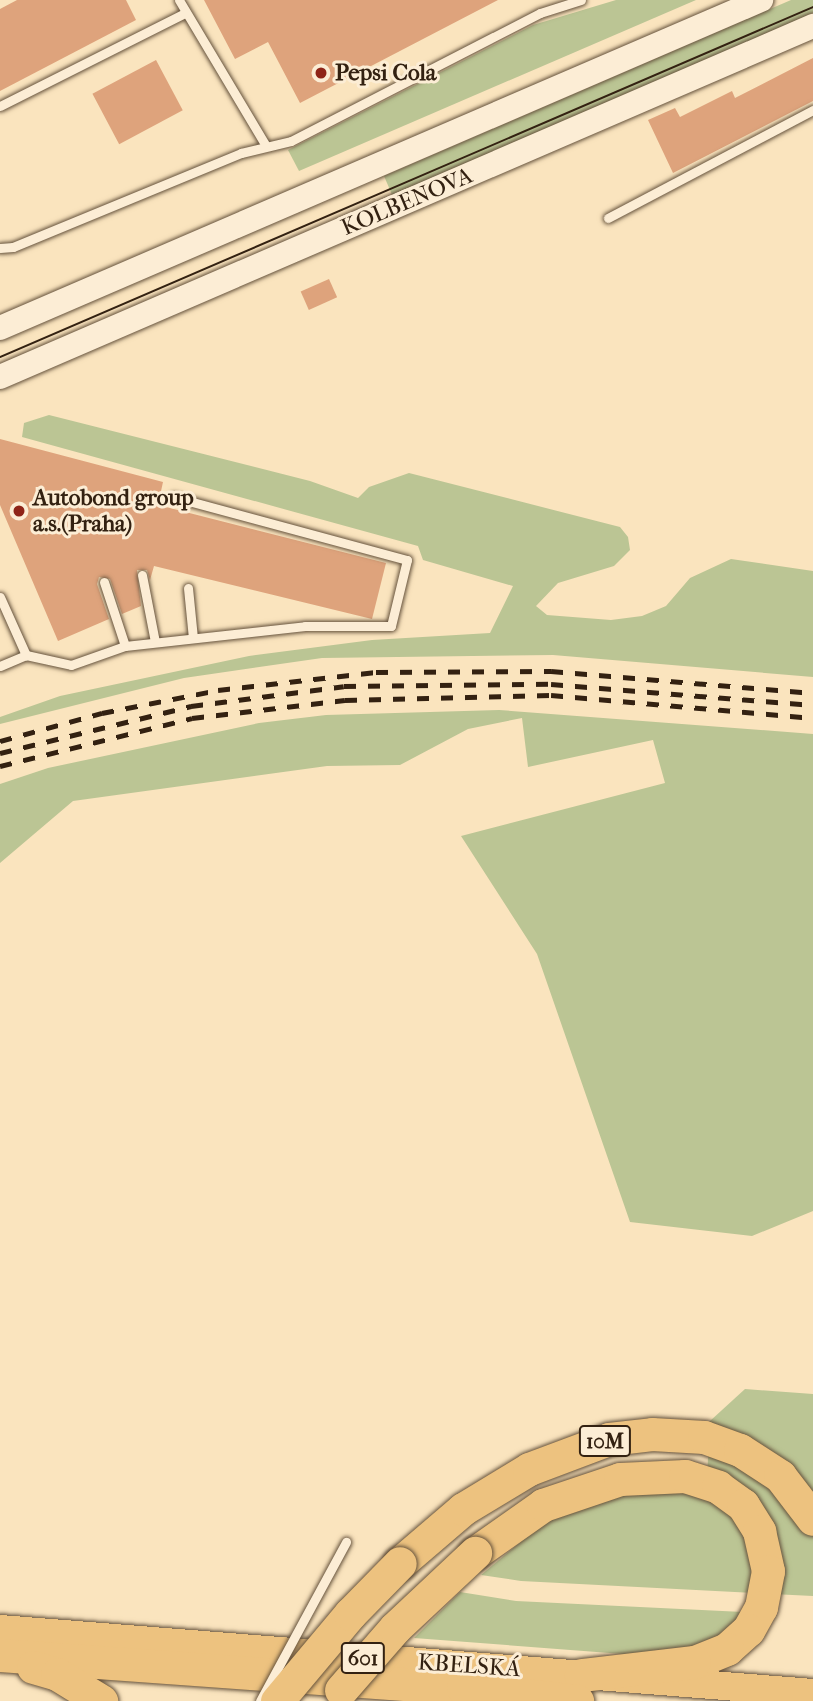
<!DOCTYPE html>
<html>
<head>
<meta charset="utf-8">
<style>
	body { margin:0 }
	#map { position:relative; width:813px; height:1701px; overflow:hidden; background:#fae4be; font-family:"IM FELL French Canon",serif }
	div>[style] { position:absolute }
	.green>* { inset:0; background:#bbc594 }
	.building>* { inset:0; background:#dea37c; transform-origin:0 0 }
	.roads { filter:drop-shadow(0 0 2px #65523c) drop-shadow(0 0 2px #65523c) }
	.lane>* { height:9px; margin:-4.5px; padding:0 4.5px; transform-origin:4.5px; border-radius:4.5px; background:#fcedd5 }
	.secondary>* { height:24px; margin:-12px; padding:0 12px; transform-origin:12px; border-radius:12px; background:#fcedd5 }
	.primary>* { height:28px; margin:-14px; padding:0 14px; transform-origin:14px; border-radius:14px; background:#edc27f }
	.highway>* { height:33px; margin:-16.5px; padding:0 16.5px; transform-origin:16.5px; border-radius:16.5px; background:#edc27f }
	.tram>* { height:2px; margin:-1px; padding:0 1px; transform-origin:1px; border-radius:1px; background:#332111 }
	.rail>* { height:5px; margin-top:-2.5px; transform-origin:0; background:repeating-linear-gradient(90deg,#332111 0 12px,transparent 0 24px) }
	.bridges { filter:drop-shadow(0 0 2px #65523c) drop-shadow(0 0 2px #65523c) }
	.lane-bridge>* { height:9px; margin:-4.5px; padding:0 4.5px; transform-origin:4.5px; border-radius:4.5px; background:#fcedd5 }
	.highway-bridge>* { height:33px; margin:-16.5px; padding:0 16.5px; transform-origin:16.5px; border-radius:16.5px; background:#edc27f }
	.dots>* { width:19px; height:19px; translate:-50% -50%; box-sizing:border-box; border:4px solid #fcedd5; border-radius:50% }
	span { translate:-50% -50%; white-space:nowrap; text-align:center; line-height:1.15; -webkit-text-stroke:6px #fcedd5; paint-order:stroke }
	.shield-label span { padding:2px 5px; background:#fcedd5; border:2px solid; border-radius:5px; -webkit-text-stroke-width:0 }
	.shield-label { font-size:21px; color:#332111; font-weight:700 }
	.poi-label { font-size:23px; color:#332111; font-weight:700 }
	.left { translate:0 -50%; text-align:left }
	.street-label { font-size:23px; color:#332111 }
</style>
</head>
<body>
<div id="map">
	<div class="green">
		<i style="clip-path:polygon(616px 0,696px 0,299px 171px,288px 150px,533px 25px)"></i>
		<i style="clip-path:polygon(791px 0,813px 0,813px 13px,393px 197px,384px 176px)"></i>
		<i style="clip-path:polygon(49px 415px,310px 481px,358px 498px,369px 487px,409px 473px,620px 527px,628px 537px,630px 550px,614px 566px,558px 583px,536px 606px,547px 615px,611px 620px,642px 616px,666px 606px,690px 578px,731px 559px,813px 571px,813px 677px,553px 655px,322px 658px,184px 678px,0 724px,0 717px,60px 696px,249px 656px,372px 640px,490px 633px,513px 586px,423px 560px,418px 546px,22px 437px,24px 423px)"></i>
		<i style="clip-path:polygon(499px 710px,813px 734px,813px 1211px,752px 1236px,630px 1222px,537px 954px,461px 836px,665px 783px,653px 740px,528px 767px,522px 718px,468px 729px,400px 765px,327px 766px,73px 801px,0 863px,0 784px,48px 768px,259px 723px,326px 715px)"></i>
		<i style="clip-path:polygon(745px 1389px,813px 1394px,813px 1596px,521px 1581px,481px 1575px,547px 1520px,612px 1495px,676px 1489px,706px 1496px,710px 1421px)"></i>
		<i style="clip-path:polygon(460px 1592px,516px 1601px,743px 1612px,720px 1637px,690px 1649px,636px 1655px,414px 1638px)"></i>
	</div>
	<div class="building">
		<i style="clip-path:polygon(17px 0,126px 0,136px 20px,0 91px,0 9px)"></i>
		<i style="clip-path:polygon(204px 0,498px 0,300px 103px,268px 42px,235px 59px)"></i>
		<i style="clip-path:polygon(813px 58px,813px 101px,673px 173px,648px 120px,675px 108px,680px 117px,732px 91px,735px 98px)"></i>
		<i style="left:156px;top:60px;width:57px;height:72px;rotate:62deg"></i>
		<i style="left:329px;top:279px;width:20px;height:31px;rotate:66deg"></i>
		<i style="clip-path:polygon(0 439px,163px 482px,158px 505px,386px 563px,372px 619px,154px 566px,150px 580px,147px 570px,137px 570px,141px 606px,122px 614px,110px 579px,99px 577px,97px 584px,109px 619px,58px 641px,0 505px)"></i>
	</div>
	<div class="roads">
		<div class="lane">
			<i style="left:179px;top:0;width:170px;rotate:59.2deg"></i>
			<i style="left:0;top:106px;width:207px;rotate:-26.7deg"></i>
			<i style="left:608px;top:218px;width:232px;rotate:-27.8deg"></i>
			<i style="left:0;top:248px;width:13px;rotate:-4deg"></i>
			<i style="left:13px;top:247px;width:247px;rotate:-22.4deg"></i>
			<i style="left:241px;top:153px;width:51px;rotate:-13.5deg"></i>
			<i style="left:291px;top:141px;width:280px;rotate:-27.2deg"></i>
			<i style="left:540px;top:13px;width:43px;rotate:-17.6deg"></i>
			<i style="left:142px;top:575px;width:68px;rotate:79deg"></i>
			<i style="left:104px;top:582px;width:67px;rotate:71.8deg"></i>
			<i style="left:188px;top:588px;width:50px;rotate:84.3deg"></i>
			<i style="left:0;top:597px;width:64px;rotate:65.9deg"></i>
			<i style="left:26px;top:655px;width:46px;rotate:12.5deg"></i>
			<i style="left:71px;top:665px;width:57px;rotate:-19.4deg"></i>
			<i style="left:125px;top:646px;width:181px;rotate:-6.3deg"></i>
			<i style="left:305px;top:626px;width:86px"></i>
			<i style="left:391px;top:626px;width:68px;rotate:-76.4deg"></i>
			<i style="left:407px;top:560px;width:242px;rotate:-164.9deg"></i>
			<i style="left:0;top:666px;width:28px;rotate:-23deg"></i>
		</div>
		<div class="secondary">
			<i style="left:0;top:328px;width:829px;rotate:-23.32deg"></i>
			<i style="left:0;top:377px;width:886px;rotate:-23.35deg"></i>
		</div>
		<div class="primary">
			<i style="left:0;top:1629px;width:816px;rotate:4.5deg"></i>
		</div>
		<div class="highway">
			<i style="left:475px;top:1553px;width:83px;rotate:-35.2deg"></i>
			<i style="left:543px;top:1505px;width:81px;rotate:-18.7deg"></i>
			<i style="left:620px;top:1479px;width:65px;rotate:-2.6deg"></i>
			<i style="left:685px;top:1476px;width:35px;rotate:18deg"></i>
			<i style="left:718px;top:1487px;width:31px;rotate:36deg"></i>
			<i style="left:743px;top:1505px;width:31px;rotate:58deg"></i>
			<i style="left:759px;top:1531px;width:41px;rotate:77.3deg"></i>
			<i style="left:768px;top:1571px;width:37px;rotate:101deg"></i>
			<i style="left:761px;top:1607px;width:26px;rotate:119deg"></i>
			<i style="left:748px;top:1630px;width:28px;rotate:138deg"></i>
			<i style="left:727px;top:1649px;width:35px;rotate:158deg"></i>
			<i style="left:694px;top:1662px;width:114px;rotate:173.4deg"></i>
			<i style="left:400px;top:1563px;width:83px;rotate:-40.6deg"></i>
			<i style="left:463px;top:1509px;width:77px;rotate:-31.2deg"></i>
			<i style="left:529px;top:1469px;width:85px;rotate:-20.6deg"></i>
			<i style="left:609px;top:1439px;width:43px;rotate:-6.6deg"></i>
			<i style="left:652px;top:1434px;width:52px;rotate:3.3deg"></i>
			<i style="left:704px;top:1437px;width:38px;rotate:20deg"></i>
			<i style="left:740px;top:1450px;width:48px;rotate:33deg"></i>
			<i style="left:780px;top:1476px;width:54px;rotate:52.5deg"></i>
			<i style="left:0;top:1655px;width:464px;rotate:4.1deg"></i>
			<i style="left:463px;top:1688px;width:115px;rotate:6.5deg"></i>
			<i style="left:33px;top:1667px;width:25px;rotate:16deg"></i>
			<i style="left:57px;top:1674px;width:52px;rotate:31.5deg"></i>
		</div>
	</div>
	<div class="tram">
		<i style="left:0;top:357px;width:885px;rotate:-23.29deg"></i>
	</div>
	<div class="rail">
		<i style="left:0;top:741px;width:106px;rotate:-15.4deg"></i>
		<i style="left:102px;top:713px;width:118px;rotate:-11.2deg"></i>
		<i style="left:218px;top:690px;width:159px;rotate:-6.5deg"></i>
		<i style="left:376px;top:672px;width:175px;rotate:-0.3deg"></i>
		<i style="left:551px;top:671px;width:263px;rotate:4.8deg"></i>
		<i style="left:0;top:753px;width:197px;rotate:-13.8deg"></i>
		<i style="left:191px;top:706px;width:154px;rotate:-7.4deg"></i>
		<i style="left:344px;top:686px;width:207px;rotate:-0.6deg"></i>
		<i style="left:551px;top:684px;width:263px;rotate:4.6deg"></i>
		<i style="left:0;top:766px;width:198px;rotate:-14deg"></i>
		<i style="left:192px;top:718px;width:154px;rotate:-6.7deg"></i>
		<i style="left:345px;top:700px;width:206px;rotate:-1.4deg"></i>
		<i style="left:551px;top:695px;width:263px;rotate:5deg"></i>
	</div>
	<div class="bridges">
		<div class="lane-bridge">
			<i style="left:260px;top:1701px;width:181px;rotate:-61.6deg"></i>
		</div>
		<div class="highway-bridge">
			<i style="left:341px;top:1690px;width:82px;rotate:-48.9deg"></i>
			<i style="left:395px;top:1628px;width:110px;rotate:-43.2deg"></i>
			<i style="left:277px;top:1701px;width:114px;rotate:-50deg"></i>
			<i style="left:350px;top:1614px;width:71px;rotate:-45.6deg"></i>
		</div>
	</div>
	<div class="dots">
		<i style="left:321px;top:73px;background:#8f2418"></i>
		<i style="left:19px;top:511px;background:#8f2418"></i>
	</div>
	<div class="shield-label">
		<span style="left:605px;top:1441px">10M</span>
		<span style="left:363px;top:1658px">601</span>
	</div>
	<div class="poi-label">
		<span class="left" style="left:335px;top:73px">Pepsi Cola</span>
		<span class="left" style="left:33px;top:511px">Autobond group<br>a.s.(Praha)</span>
	</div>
	<div class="street-label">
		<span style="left:407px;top:202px;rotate:-23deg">KOLBENOVA</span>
		<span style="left:469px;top:1666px;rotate:4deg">KBELSKÁ</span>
	</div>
</div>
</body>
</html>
